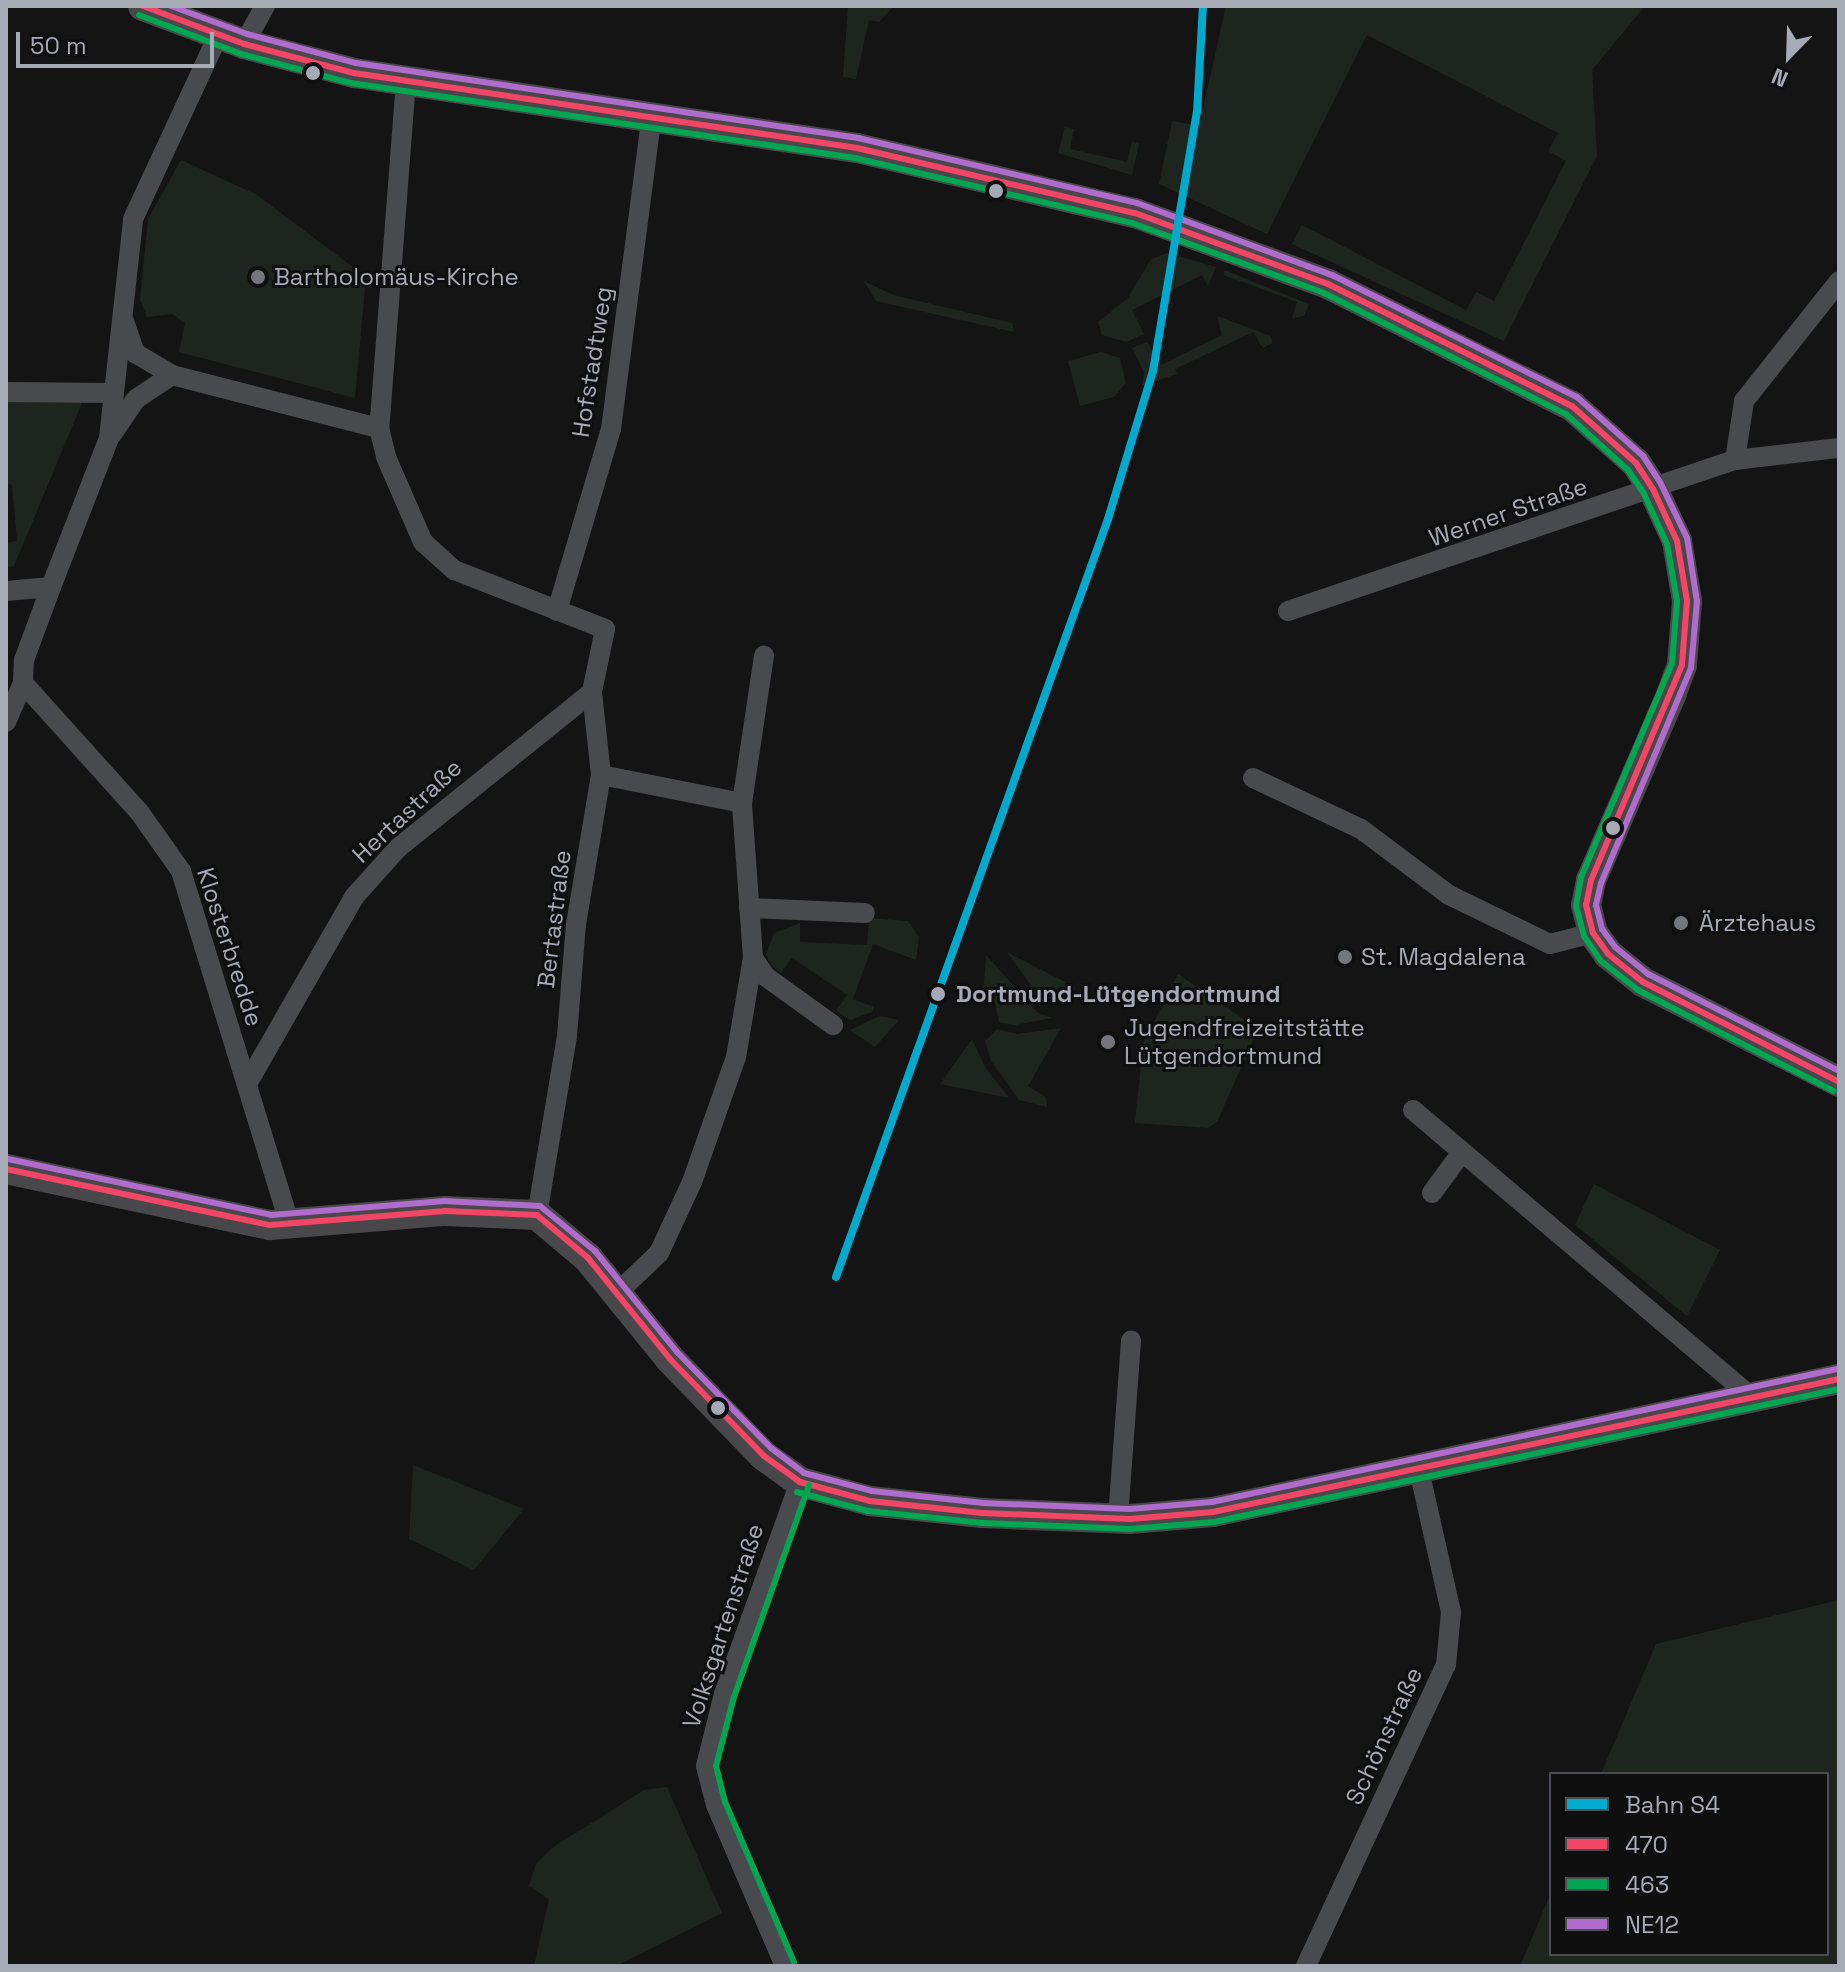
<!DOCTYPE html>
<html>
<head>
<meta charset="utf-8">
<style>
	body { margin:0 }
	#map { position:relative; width:1845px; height:1972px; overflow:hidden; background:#141415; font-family:"Space Grotesk",sans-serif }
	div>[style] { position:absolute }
	.green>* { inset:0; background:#1e251f }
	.street>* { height:20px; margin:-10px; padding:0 10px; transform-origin:10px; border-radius:10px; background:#494a4d }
	.secondary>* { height:30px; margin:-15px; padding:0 15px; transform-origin:15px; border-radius:15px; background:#48484b }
	.bus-1>* { height:6px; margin:-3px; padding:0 3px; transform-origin:3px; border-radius:3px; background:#f34667 }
	.bus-2>* { height:6px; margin:-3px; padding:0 3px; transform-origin:3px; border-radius:3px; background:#00a651 }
	.bus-3>* { height:6px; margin:-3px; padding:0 3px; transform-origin:3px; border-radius:3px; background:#b06ccc }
	.rail-1>* { height:8px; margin:-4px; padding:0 4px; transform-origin:4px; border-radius:4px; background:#00a9ce }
	.dots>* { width:22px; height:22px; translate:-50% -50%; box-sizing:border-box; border:4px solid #0f0f10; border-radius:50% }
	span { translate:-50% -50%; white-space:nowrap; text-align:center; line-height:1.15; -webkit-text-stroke:6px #0f0f10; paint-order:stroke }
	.poi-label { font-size:24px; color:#a6aab5 }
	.left { translate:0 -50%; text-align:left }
	.street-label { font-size:24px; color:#a6aab5 }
	.stop-label { font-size:24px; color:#a6aab5; font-weight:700 }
	.frame { position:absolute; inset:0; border:8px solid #a6aab5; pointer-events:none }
	.legend { position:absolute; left:1549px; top:1772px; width:280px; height:184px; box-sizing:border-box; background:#0f0f10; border:2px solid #4b4d52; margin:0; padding:10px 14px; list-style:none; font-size:24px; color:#a6aab5 }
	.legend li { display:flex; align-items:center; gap:16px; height:40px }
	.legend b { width:40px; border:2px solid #4b4d52 }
	.north { position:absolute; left:1749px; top:16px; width:80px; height:80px; -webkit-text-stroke:6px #0f0f10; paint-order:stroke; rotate:203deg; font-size:22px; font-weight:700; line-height:32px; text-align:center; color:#a6aab5 }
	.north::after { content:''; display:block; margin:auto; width:28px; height:36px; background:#a6aab5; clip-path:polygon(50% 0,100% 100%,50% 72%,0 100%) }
	.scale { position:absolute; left:16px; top:32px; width:198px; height:36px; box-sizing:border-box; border:4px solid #a6aab5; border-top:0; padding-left:10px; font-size:24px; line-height:28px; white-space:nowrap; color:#a6aab5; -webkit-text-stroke:6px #0f0f10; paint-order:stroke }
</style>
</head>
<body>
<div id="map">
	<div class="green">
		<i style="clip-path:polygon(848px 6px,894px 6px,879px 22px,869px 20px,856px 79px,843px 77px)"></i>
		<i style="clip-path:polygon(1226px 6px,1645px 6px,1592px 70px,1597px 156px,1504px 341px,1292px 244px,1302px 225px,1466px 310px,1476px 292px,1494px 301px,1566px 161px,1548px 151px,1558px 133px,1367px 35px,1267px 234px,1159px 184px,1172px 121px,1199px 126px)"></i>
		<i style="clip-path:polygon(1065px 127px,1074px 129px,1070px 149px,1127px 162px,1132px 141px,1139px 143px,1132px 175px,1058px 153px)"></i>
		<i style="clip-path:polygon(181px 160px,257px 195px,366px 277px,355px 398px,179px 352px,185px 323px,172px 314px,147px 317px,140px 300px,148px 219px)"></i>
		<i style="clip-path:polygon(1168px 253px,1216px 267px,1208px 286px,1202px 275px,1132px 310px,1144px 334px,1126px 342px,1102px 335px,1098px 322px,1128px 298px,1151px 259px)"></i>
		<i style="clip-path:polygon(1224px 270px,1309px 304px,1304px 316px,1292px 318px,1297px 302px,1224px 275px)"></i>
		<i style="clip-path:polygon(864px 281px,893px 295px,1012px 323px,1014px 332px,876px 301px)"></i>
		<i style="clip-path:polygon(1217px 316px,1271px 336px,1272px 343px,1263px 348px,1253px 332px,1175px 369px,1177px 374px,1142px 386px,1144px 372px,1132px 348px,1147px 342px,1161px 365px,1222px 335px)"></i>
		<i style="clip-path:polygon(1101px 352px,1120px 358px,1126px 383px,1114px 397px,1080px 406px,1068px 361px)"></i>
		<i style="clip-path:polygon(6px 396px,84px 398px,14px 566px,6px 567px,6px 543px,17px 541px,12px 485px,6px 483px)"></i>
		<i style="clip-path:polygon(869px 918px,908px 921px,919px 937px,916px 960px,873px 944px,853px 999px,874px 1007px,872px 1012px,850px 1020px,836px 1011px,847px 995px,792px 958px,781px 973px,770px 964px,766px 954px,774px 933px,800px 923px,800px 942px,867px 945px)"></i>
		<i style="clip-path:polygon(1007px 952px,1075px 987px,1067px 1003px,1052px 1005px,1038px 995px)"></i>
		<i style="clip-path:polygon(986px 955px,1038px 1013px,1053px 1018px,1015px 1025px,999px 1022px,995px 1003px,983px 994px)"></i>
		<i style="clip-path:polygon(1178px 974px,1258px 1029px,1217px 1122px,1208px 1128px,1135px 1123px,1143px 1044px)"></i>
		<i style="clip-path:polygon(879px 1016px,899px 1020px,875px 1047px,850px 1030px)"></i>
		<i style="clip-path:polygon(1061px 1028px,1028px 1086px,1046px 1097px,1047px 1107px,1019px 1100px,991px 1061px,985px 1041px,997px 1029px,1017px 1034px)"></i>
		<i style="clip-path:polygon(972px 1039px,985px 1067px,1009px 1098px,940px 1084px)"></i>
		<i style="clip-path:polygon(1594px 1184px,1720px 1250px,1687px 1316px,1575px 1225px)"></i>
		<i style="clip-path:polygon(413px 1465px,524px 1509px,474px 1570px,409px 1539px)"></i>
		<i style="clip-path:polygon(1839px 1600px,1839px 1966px,1520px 1966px,1551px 1893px,1551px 1954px,1827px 1954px,1827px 1774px,1601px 1774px,1656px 1644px)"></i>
		<i style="clip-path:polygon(667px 1787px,722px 1913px,616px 1966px,534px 1966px,549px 1899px,529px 1886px,536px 1864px,552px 1848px,644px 1790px)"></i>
	</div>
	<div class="street">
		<i style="left:244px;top:44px;width:43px;rotate:-61.1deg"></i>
		<i style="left:406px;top:81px;width:348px;rotate:94.4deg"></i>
		<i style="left:379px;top:428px;width:30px;rotate:76deg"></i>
		<i style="left:386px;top:457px;width:93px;rotate:66.5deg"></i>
		<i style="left:423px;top:542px;width:42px;rotate:42.1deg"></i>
		<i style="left:454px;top:570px;width:162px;rotate:21.3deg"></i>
		<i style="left:605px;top:629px;width:64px;rotate:101.7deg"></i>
		<i style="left:592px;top:692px;width:83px;rotate:83.8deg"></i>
		<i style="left:601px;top:775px;width:151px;rotate:99.5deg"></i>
		<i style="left:576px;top:924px;width:112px;rotate:94.6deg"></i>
		<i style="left:567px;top:1036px;width:181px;rotate:99.5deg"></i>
		<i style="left:124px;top:321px;width:34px;rotate:71deg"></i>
		<i style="left:135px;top:353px;width:43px;rotate:30.7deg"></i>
		<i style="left:6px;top:392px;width:108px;rotate:0.5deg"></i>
		<i style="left:112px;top:434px;width:42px;rotate:-55.6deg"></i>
		<i style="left:136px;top:399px;width:43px;rotate:-33.7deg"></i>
		<i style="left:172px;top:375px;width:214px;rotate:14.4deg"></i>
		<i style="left:1735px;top:460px;width:60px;rotate:-81.3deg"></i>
		<i style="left:1744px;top:401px;width:153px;rotate:-51.6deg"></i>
		<i style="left:6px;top:591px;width:45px;rotate:-5.1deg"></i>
		<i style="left:557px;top:611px;width:190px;rotate:-73.5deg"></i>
		<i style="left:611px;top:429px;width:318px;rotate:-82.6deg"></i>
		<i style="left:1288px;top:611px;width:472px;rotate:-18.7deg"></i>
		<i style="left:1735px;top:460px;width:105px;rotate:-6.6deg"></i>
		<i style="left:23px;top:683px;width:175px;rotate:48deg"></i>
		<i style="left:140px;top:813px;width:71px;rotate:54.7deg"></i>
		<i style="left:181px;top:871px;width:371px;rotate:72.9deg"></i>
		<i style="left:6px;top:722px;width:43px;rotate:-66.4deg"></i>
		<i style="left:23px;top:683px;width:23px;rotate:-88deg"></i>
		<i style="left:24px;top:660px;width:78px;rotate:-69.7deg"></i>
		<i style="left:51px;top:587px;width:160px;rotate:-68.7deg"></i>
		<i style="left:109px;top:438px;width:220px;rotate:-83.7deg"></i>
		<i style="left:133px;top:219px;width:202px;rotate:-65.1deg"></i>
		<i style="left:601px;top:775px;width:144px;rotate:11.2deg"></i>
		<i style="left:1253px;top:778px;width:119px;rotate:25.3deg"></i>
		<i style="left:1361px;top:829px;width:110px;rotate:36.9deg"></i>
		<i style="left:1449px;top:895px;width:112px;rotate:25.9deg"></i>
		<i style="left:1550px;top:944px;width:44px;rotate:-14.3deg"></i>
		<i style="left:749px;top:908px;width:116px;rotate:2.5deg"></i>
		<i style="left:753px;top:958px;width:22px;rotate:56deg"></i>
		<i style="left:765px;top:976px;width:84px;rotate:35.8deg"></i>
		<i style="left:247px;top:1084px;width:215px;rotate:-60.2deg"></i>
		<i style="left:354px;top:897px;width:66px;rotate:-48.1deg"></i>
		<i style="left:398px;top:848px;width:249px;rotate:-38.8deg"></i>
		<i style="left:1413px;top:1110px;width:444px;rotate:40.3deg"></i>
		<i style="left:1432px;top:1193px;width:51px;rotate:-53.8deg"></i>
		<i style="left:616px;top:1294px;width:59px;rotate:-43.6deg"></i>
		<i style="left:659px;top:1253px;width:78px;rotate:-65.1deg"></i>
		<i style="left:692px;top:1182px;width:133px;rotate:-70.6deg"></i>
		<i style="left:736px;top:1057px;width:100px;rotate:-80.3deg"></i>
		<i style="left:753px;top:958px;width:155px;rotate:-94.1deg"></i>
		<i style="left:742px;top:803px;width:149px;rotate:-81.5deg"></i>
		<i style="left:1118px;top:1518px;width:178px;rotate:-85.8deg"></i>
		<i style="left:785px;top:1966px;width:175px;rotate:-113.2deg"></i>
		<i style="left:716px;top:1805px;width:40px;rotate:-104.4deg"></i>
		<i style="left:706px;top:1766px;width:74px;rotate:-76deg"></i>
		<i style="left:724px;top:1694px;width:225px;rotate:-70.3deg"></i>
		<i style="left:1306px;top:1966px;width:332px;rotate:-65.1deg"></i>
		<i style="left:1446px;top:1665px;width:53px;rotate:-84.6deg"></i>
		<i style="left:1451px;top:1612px;width:146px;rotate:-102.7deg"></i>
	</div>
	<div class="secondary">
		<i style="left:143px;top:6px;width:108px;rotate:20.6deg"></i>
		<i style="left:244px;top:44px;width:114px;rotate:14.8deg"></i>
		<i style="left:354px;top:73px;width:509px;rotate:8.48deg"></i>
		<i style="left:857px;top:148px;width:285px;rotate:13.2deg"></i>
		<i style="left:1135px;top:213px;width:206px;rotate:20.2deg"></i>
		<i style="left:1328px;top:284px;width:273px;rotate:26.6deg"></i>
		<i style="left:1572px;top:406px;width:86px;rotate:41.7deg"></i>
		<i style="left:1636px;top:463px;width:31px;rotate:57deg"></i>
		<i style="left:1653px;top:489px;width:57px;rotate:65.2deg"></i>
		<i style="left:1677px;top:541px;width:61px;rotate:80.5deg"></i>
		<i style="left:1687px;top:601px;width:64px;rotate:94.5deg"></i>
		<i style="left:1682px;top:665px;width:30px;rotate:110deg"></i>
		<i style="left:1672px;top:693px;width:204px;rotate:113.4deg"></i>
		<i style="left:1591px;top:880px;width:25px;rotate:101deg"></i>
		<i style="left:1586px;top:905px;width:29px;rotate:76deg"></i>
		<i style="left:1593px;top:933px;width:26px;rotate:54deg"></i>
		<i style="left:1608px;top:954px;width:45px;rotate:38.7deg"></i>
		<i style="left:1643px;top:982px;width:220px;rotate:27deg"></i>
		<i style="left:6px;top:1169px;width:270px;rotate:12deg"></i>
		<i style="left:270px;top:1225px;width:176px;rotate:-4.6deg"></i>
		<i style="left:445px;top:1211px;width:92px;rotate:2.5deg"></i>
		<i style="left:537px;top:1215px;width:67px;rotate:40.1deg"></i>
		<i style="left:588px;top:1258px;width:130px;rotate:50.9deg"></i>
		<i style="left:670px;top:1359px;width:135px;rotate:45.9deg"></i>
		<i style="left:764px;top:1456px;width:44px;rotate:35.8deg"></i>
		<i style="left:800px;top:1482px;width:73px;rotate:15.2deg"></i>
		<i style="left:870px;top:1501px;width:113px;rotate:6.1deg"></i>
		<i style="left:982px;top:1513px;width:148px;rotate:2.3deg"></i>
		<i style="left:1130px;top:1519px;width:83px;rotate:-4.8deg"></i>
		<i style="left:1213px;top:1512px;width:640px;rotate:-11.99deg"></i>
	</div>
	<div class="bus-1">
		<i style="left:143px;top:6px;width:108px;rotate:20.6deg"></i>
		<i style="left:244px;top:44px;width:114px;rotate:14.8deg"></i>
		<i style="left:354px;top:73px;width:509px;rotate:8.48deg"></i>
		<i style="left:857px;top:148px;width:285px;rotate:13.2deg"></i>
		<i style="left:1135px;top:213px;width:206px;rotate:20.2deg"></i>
		<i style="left:1328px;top:284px;width:273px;rotate:26.6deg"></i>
		<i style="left:1572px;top:406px;width:86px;rotate:41.7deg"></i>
		<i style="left:1636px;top:463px;width:31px;rotate:57deg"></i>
		<i style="left:1653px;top:489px;width:57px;rotate:65.2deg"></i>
		<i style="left:1677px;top:541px;width:61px;rotate:80.5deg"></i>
		<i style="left:1687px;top:601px;width:64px;rotate:94.5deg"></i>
		<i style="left:1682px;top:665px;width:233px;rotate:112.9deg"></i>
		<i style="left:1591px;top:880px;width:25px;rotate:101deg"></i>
		<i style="left:1586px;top:905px;width:29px;rotate:76deg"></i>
		<i style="left:1593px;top:933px;width:26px;rotate:54deg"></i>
		<i style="left:1608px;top:954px;width:45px;rotate:38.7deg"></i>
		<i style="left:1643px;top:982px;width:220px;rotate:27deg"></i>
		<i style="left:6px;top:1169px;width:270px;rotate:12deg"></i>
		<i style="left:270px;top:1225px;width:176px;rotate:-4.6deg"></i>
		<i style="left:445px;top:1211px;width:92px;rotate:2.5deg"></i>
		<i style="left:537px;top:1215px;width:67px;rotate:40.1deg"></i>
		<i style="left:588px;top:1258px;width:130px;rotate:50.9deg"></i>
		<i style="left:670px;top:1359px;width:135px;rotate:45.9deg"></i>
		<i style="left:764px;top:1456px;width:44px;rotate:35.8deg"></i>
		<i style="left:800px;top:1482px;width:73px;rotate:15.2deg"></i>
		<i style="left:870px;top:1501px;width:113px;rotate:6.1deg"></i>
		<i style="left:982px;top:1513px;width:148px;rotate:2.3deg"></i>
		<i style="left:1130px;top:1519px;width:83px;rotate:-4.8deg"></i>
		<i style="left:1213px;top:1512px;width:640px;rotate:-11.99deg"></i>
	</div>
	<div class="bus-2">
		<i style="left:139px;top:15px;width:109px;rotate:20.9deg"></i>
		<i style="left:241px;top:54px;width:114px;rotate:14.8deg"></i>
		<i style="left:351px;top:83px;width:510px;rotate:8.46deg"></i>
		<i style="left:855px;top:158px;width:285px;rotate:13.2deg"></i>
		<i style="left:1132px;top:223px;width:204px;rotate:20deg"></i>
		<i style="left:1324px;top:293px;width:271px;rotate:26.6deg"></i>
		<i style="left:1566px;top:414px;width:84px;rotate:42.1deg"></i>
		<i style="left:1628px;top:470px;width:29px;rotate:56deg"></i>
		<i style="left:1644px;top:494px;width:55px;rotate:65.3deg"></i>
		<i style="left:1667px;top:544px;width:58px;rotate:80deg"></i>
		<i style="left:1677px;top:601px;width:62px;rotate:94.6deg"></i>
		<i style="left:1672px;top:663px;width:233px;rotate:113deg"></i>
		<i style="left:1581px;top:877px;width:29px;rotate:100deg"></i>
		<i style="left:1576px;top:906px;width:31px;rotate:75deg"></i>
		<i style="left:1584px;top:936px;width:30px;rotate:56deg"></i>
		<i style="left:1601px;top:961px;width:47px;rotate:38.1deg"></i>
		<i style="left:1638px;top:990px;width:220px;rotate:27.3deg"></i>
		<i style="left:797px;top:1492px;width:73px;rotate:15deg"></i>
		<i style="left:868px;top:1511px;width:115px;rotate:6deg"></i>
		<i style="left:982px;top:1523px;width:148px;rotate:2.3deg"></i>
		<i style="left:1130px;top:1529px;width:84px;rotate:-4.8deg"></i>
		<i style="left:1214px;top:1522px;width:639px;rotate:-12.01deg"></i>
		<i style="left:794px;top:1962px;width:174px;rotate:-113.3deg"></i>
		<i style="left:725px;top:1802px;width:37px;rotate:-104deg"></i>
		<i style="left:716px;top:1766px;width:71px;rotate:-75.4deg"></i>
		<i style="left:734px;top:1697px;width:225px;rotate:-70.5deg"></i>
	</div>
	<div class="bus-3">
		<i style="left:171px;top:6px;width:81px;rotate:20.2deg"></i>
		<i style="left:247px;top:34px;width:113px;rotate:14.9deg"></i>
		<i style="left:356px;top:63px;width:508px;rotate:8.5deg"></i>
		<i style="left:858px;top:138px;width:286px;rotate:13.1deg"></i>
		<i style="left:1137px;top:203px;width:208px;rotate:20.3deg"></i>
		<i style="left:1332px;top:275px;width:274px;rotate:26.5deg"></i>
		<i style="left:1577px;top:397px;width:89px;rotate:41.8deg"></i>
		<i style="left:1643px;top:456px;width:33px;rotate:57deg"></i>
		<i style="left:1661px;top:484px;width:60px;rotate:64.3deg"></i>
		<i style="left:1687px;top:538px;width:64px;rotate:81deg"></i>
		<i style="left:1697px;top:601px;width:67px;rotate:95.1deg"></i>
		<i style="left:1691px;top:668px;width:233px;rotate:112.7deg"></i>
		<i style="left:1601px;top:883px;width:23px;rotate:103deg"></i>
		<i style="left:1596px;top:905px;width:25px;rotate:76deg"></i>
		<i style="left:1602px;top:929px;width:22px;rotate:54deg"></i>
		<i style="left:1615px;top:947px;width:43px;rotate:39.3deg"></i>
		<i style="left:1648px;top:974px;width:214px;rotate:26.9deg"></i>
		<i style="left:8px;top:1159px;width:269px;rotate:12deg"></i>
		<i style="left:271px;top:1215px;width:174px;rotate:-4.6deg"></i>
		<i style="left:444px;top:1201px;width:96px;rotate:3deg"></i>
		<i style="left:540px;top:1206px;width:71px;rotate:39.3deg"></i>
		<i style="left:595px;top:1251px;width:130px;rotate:50.9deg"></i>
		<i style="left:677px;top:1352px;width:134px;rotate:45.6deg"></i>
		<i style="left:771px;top:1448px;width:41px;rotate:37.1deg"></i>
		<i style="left:804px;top:1473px;width:70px;rotate:14.8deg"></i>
		<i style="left:872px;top:1491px;width:112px;rotate:6.2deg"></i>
		<i style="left:983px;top:1503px;width:147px;rotate:2.3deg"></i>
		<i style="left:1130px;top:1509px;width:82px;rotate:-4.9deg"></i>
		<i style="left:1212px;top:1502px;width:639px;rotate:-12.01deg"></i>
	</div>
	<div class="rail-1">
		<i style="left:836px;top:1277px;width:805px;rotate:-70.26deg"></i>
		<i style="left:1108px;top:519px;width:155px;rotate:-73.1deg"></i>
		<i style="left:1153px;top:371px;width:263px;rotate:-80.4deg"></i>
		<i style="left:1197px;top:112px;width:106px;rotate:-86.8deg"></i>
	</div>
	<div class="dots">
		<i style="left:313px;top:73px;background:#a6aab5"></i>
		<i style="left:996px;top:191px;background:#a6aab5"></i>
		<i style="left:258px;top:277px;background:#73767d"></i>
		<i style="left:1613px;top:828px;background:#a6aab5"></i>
		<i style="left:1681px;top:923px;background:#73767d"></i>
		<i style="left:1345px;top:957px;background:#73767d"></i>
		<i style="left:938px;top:994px;background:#a6aab5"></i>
		<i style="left:1108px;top:1042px;background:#73767d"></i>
		<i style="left:718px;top:1408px;background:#a6aab5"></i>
	</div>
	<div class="poi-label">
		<span class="left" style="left:274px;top:277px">Bartholomäus-Kirche</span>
		<span class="left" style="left:1699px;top:923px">Ärztehaus</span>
		<span class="left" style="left:1361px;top:957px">St. Magdalena</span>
		<span class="left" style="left:1124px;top:1042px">Jugendfreizeitstätte<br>Lütgendortmund</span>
	</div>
	<div class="street-label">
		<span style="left:592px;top:362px;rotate:-81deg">Hofstadtweg</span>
		<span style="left:1508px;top:512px;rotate:-19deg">Werner Straße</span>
		<span style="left:407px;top:811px;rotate:-43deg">Hertastraße</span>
		<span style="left:554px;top:919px;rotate:-83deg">Bertastraße</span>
		<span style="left:230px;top:947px;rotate:72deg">Klosterbredde</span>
		<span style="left:723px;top:1626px;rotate:-72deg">Volksgartenstraße</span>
		<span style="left:1384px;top:1736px;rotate:-65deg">Schönstraße</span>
	</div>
	<div class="stop-label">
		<span class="left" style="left:956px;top:994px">Dortmund-Lütgendortmund</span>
	</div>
	<div class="frame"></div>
	<ul class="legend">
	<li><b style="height:10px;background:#00a9ce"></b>Bahn S4</li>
	<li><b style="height:10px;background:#f34667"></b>470</li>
	<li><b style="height:10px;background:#00a651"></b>463</li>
	<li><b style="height:10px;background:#b06ccc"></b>NE12</li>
	</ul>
	<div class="north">N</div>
	<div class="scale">50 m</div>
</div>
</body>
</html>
